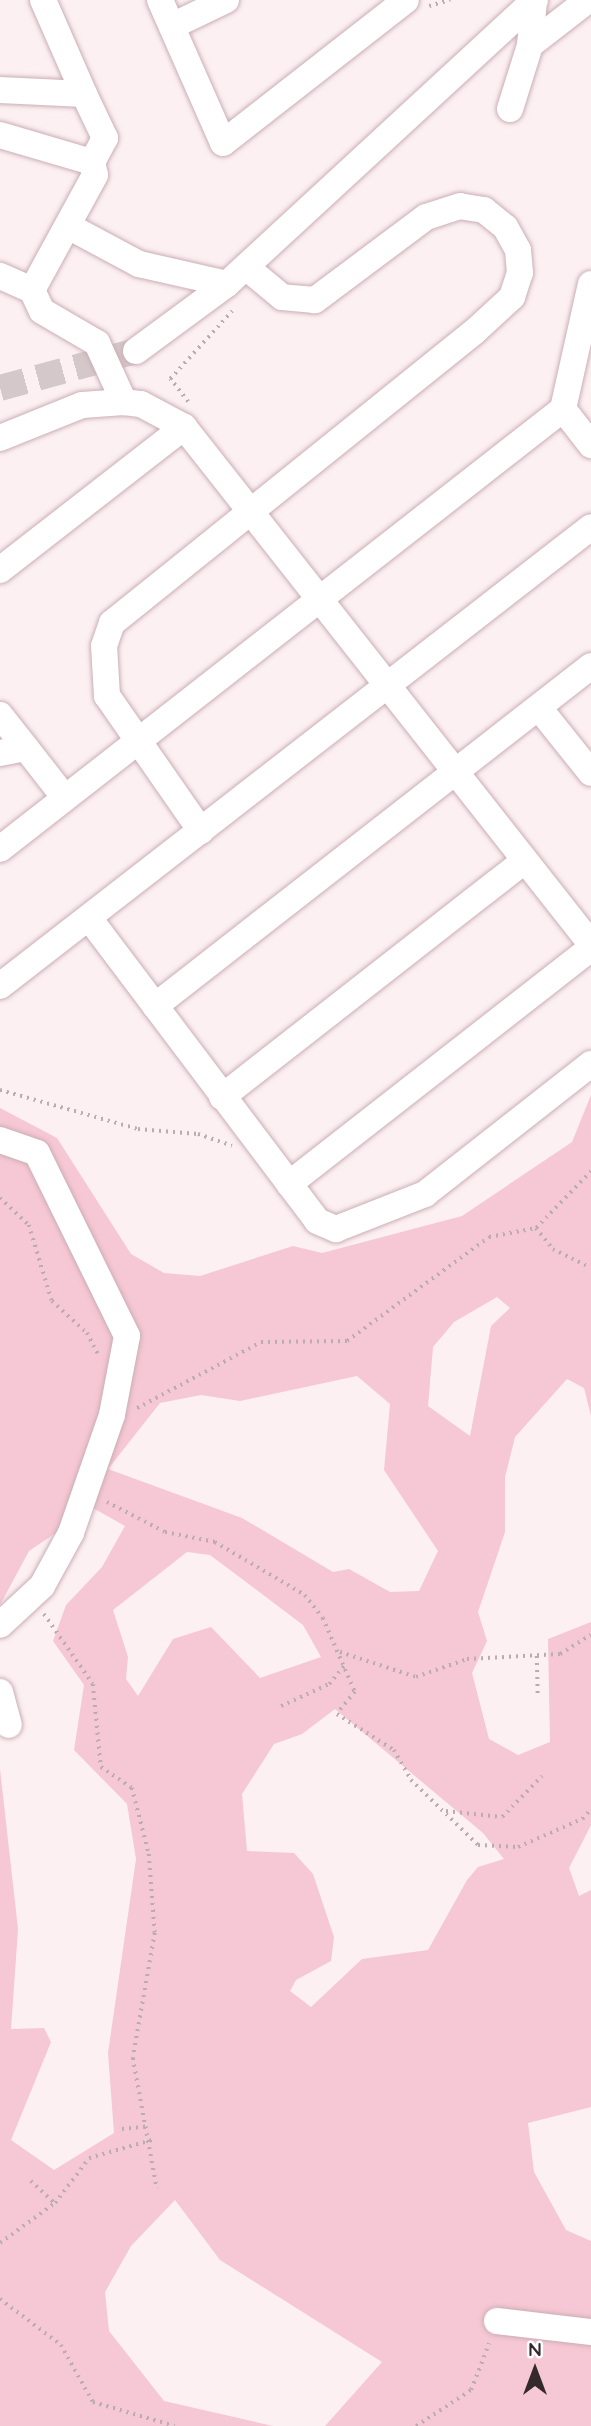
<!DOCTYPE html>
<html>
<head>
<meta charset="utf-8">
<style>
	body { margin:0 }
	#map { position:relative; width:591px; height:2426px; overflow:hidden; background:#fcf0f3; font-family:Quicksand,sans-serif }
	div>[style] { position:absolute }
	.green>* { inset:0; background:#f6c7d4 }
	.minor-tunnel>* { height:26px; margin-top:-13px; transform-origin:0; background:repeating-linear-gradient(90deg,#d4c8cb 0 26px,transparent 0 39px) }
	.path>* { height:3.5px; margin-top:-1.75px; transform-origin:0; background:repeating-linear-gradient(90deg,#b9adb0 0 2px,transparent 0 7px) }
	.roads { filter:drop-shadow(0 0 2px #cbaeb5) drop-shadow(0 0 2px #cbaeb5) }
	.minor>* { height:26px; margin:-13px; padding:0 13px; transform-origin:13px; border-radius:13px; background:#fff }
	span { translate:-50% -50%; white-space:nowrap; text-align:center; line-height:1.15; -webkit-text-stroke:6px #fff; paint-order:stroke }
	.north { position:absolute; left:500px; top:2335px; width:70px; height:70px; -webkit-text-stroke:5px #fff; paint-order:stroke; rotate:0deg; font-size:19px; font-weight:700; line-height:28px; text-align:center; color:#34292c }
	.north::after { content:''; display:block; margin:auto; width:24px; height:32px; background:#34292c; clip-path:polygon(50% 0,100% 100%,50% 72%,0 100%) }
</style>
</head>
<body>
<div id="map">
	<div class="green">
		<i style="clip-path:polygon(evenodd,591px 1095px,591px 1416px,584px 1388px,567px 1379px,515px 1437px,505px 1477px,505px 1532px,478px 1612px,487px 1641px,472px 1673px,489px 1739px,518px 1755px,550px 1742px,548px 1639px,591px 1622px,591px 1825px,569px 1868px,579px 1896px,591px 1890px,591px 2107px,528px 2123px,534px 2172px,566px 2230px,591px 2241px,591px 2426px,325px 2426px,382px 2362px,220px 2260px,175px 2200px,131px 2246px,105px 2292px,109px 2331px,164px 2401px,273px 2426px,0 2426px,0 1769px,18px 1929px,11px 2029px,44px 2028px,51px 2042px,11px 2140px,54px 2170px,114px 2133px,108px 2053px,136px 1859px,127px 1804px,74px 1750px,84px 1685px,53px 1641px,66px 1605px,102px 1567px,125px 1526px,93px 1508px,29px 1551px,0 1605px,0 1108px,57px 1138px,131px 1254px,164px 1273px,200px 1276px,293px 1246px,322px 1253px,462px 1216px,572px 1142px,591px 1095px,497px 1297px,510px 1308px,491px 1326px,470px 1436px,428px 1406px,433px 1347px,454px 1322px,497px 1297px,591px 1095px,357px 1376px,390px 1404px,384px 1470px,438px 1551px,419px 1591px,390px 1592px,349px 1569px,333px 1572px,242px 1518px,108px 1469px,160px 1403px,201px 1395px,240px 1401px,357px 1376px,591px 1095px,187px 1552px,210px 1555px,303px 1625px,321px 1657px,260px 1678px,211px 1627px,173px 1639px,138px 1696px,126px 1679px,128px 1657px,113px 1610px,187px 1552px,591px 1095px,335px 1709px,483px 1833px,504px 1859px,478px 1867px,467px 1880px,428px 1950px,362px 1959px,311px 2007px,290px 1991px,296px 1980px,331px 1961px,334px 1937px,313px 1874px,294px 1853px,247px 1851px,242px 1794px,274px 1744px,302px 1734px,335px 1709px)"></i>
	</div>
	<div class="minor-tunnel">
		<i style="left:0;top:388px;width:141px;rotate:-15.2deg"></i>
	</div>
	<div class="path">
		<i style="left:429px;top:6px;width:22px;rotate:-16deg"></i>
		<i style="left:188px;top:402px;width:29px;rotate:-128deg"></i>
		<i style="left:170px;top:379px;width:92px;rotate:-47.6deg"></i>
		<i style="left:0;top:1090px;width:143px;rotate:15.8deg"></i>
		<i style="left:138px;top:1129px;width:60px;rotate:4.8deg"></i>
		<i style="left:198px;top:1134px;width:36px;rotate:19deg"></i>
		<i style="left:0;top:1198px;width:40px;rotate:43deg"></i>
		<i style="left:29px;top:1225px;width:79px;rotate:73.2deg"></i>
		<i style="left:52px;top:1301px;width:47px;rotate:42.4deg"></i>
		<i style="left:87px;top:1333px;width:27px;rotate:62deg"></i>
		<i style="left:536px;top:1228px;width:27px;rotate:51deg"></i>
		<i style="left:553px;top:1249px;width:42px;rotate:26.6deg"></i>
		<i style="left:137px;top:1408px;width:140px;rotate:-28deg"></i>
		<i style="left:261px;top:1342px;width:86px;rotate:-0.7deg"></i>
		<i style="left:347px;top:1341px;width:176px;rotate:-36.2deg"></i>
		<i style="left:489px;top:1237px;width:48px;rotate:-10.8deg"></i>
		<i style="left:536px;top:1228px;width:79px;rotate:-46deg"></i>
		<i style="left:107px;top:1502px;width:65px;rotate:27.3deg"></i>
		<i style="left:165px;top:1532px;width:51px;rotate:11.3deg"></i>
		<i style="left:215px;top:1542px;width:104px;rotate:30.5deg"></i>
		<i style="left:305px;top:1595px;width:29px;rotate:52deg"></i>
		<i style="left:323px;top:1618px;width:81px;rotate:66.6deg"></i>
		<i style="left:355px;top:1692px;width:28px;rotate:129deg"></i>
		<i style="left:337px;top:1714px;width:67px;rotate:32.3deg"></i>
		<i style="left:394px;top:1750px;width:34px;rotate:60deg"></i>
		<i style="left:411px;top:1780px;width:93px;rotate:44.1deg"></i>
		<i style="left:478px;top:1845px;width:40px;rotate:2.9deg"></i>
		<i style="left:518px;top:1847px;width:70px;rotate:-23.6deg"></i>
		<i style="left:582px;top:1819px;width:13px;rotate:-48deg"></i>
		<i style="left:44px;top:1614px;width:85px;rotate:55deg"></i>
		<i style="left:93px;top:1684px;width:83px;rotate:84.5deg"></i>
		<i style="left:101px;top:1767px;width:37px;rotate:34deg"></i>
		<i style="left:132px;top:1788px;width:68px;rotate:75.6deg"></i>
		<i style="left:149px;top:1854px;width:79px;rotate:85.7deg"></i>
		<i style="left:155px;top:1933px;width:127px;rotate:100deg"></i>
		<i style="left:133px;top:2058px;width:133px;rotate:79.6deg"></i>
		<i style="left:340px;top:1652px;width:80px;rotate:18.2deg"></i>
		<i style="left:416px;top:1677px;width:54px;rotate:-19.4deg"></i>
		<i style="left:467px;top:1659px;width:93px;rotate:-3.1deg"></i>
		<i style="left:560px;top:1654px;width:36px;rotate:-32deg"></i>
		<i style="left:537px;top:1656px;width:41px;rotate:88.6deg"></i>
		<i style="left:281px;top:1706px;width:53px;rotate:-24.6deg"></i>
		<i style="left:329px;top:1684px;width:23px;rotate:-50deg"></i>
		<i style="left:446px;top:1811px;width:56px;rotate:6.1deg"></i>
		<i style="left:502px;top:1817px;width:57px;rotate:-45.7deg"></i>
		<i style="left:122px;top:2129px;width:27px;rotate:-6deg"></i>
		<i style="left:31px;top:2181px;width:33px;rotate:43deg"></i>
		<i style="left:0;top:2243px;width:68px;rotate:-36deg"></i>
		<i style="left:55px;top:2203px;width:56px;rotate:-52.9deg"></i>
		<i style="left:89px;top:2158px;width:66px;rotate:-15.9deg"></i>
		<i style="left:0;top:2299px;width:76px;rotate:37deg"></i>
		<i style="left:61px;top:2345px;width:65px;rotate:60.7deg"></i>
		<i style="left:93px;top:2402px;width:85px;rotate:16.3deg"></i>
		<i style="left:416px;top:2426px;width:66px;rotate:-33.2deg"></i>
		<i style="left:471px;top:2390px;width:50px;rotate:-69deg"></i>
	</div>
	<div class="roads">
		<div class="minor">
			<i style="left:43px;top:0;width:103px;rotate:66.4deg"></i>
			<i style="left:160px;top:0;width:156px;rotate:66.2deg"></i>
			<i style="left:223px;top:143px;width:232px;rotate:-38deg"></i>
			<i style="left:172px;top:26px;width:60px;rotate:-25.7deg"></i>
			<i style="left:530px;top:45px;width:73px;rotate:-37.8deg"></i>
			<i style="left:0;top:90px;width:84px;rotate:2.7deg"></i>
			<i style="left:84px;top:94px;width:49px;rotate:64.5deg"></i>
			<i style="left:105px;top:138px;width:27px;rotate:118deg"></i>
			<i style="left:510px;top:109px;width:67px;rotate:-72.6deg"></i>
			<i style="left:530px;top:45px;width:45px;rotate:-84.9deg"></i>
			<i style="left:0;top:135px;width:96px;rotate:16.4deg"></i>
			<i style="left:92px;top:162px;width:13px;rotate:77deg"></i>
			<i style="left:95px;top:175px;width:131px;rotate:118.7deg"></i>
			<i style="left:32px;top:290px;width:35px;rotate:-156deg"></i>
			<i style="left:68px;top:226px;width:81px;rotate:28.2deg"></i>
			<i style="left:139px;top:264px;width:90px;rotate:12.8deg"></i>
			<i style="left:32px;top:290px;width:23px;rotate:65deg"></i>
			<i style="left:42px;top:311px;width:64px;rotate:30.2deg"></i>
			<i style="left:97px;top:343px;width:65px;rotate:65.4deg"></i>
			<i style="left:136px;top:351px;width:113px;rotate:-36.4deg"></i>
			<i style="left:227px;top:284px;width:419px;rotate:-42.7deg"></i>
			<i style="left:563px;top:409px;width:46px;rotate:52.1deg"></i>
			<i style="left:0;top:438px;width:88px;rotate:-21.9deg"></i>
			<i style="left:82px;top:405px;width:42px;rotate:-4.1deg"></i>
			<i style="left:124px;top:402px;width:17px;rotate:7deg"></i>
			<i style="left:141px;top:404px;width:49px;rotate:28.1deg"></i>
			<i style="left:184px;top:427px;width:658px;rotate:51.79deg"></i>
			<i style="left:0;top:570px;width:233px;rotate:-37.9deg"></i>
			<i style="left:539px;top:708px;width:83px;rotate:51.3deg"></i>
			<i style="left:0;top:715px;width:42px;rotate:51.8deg"></i>
			<i style="left:0;top:753px;width:26px;rotate:-11deg"></i>
			<i style="left:26px;top:748px;width:63px;rotate:52deg"></i>
			<i style="left:201px;top:831px;width:165px;rotate:-124.8deg"></i>
			<i style="left:107px;top:696px;width:50px;rotate:-93.4deg"></i>
			<i style="left:104px;top:646px;width:24px;rotate:-71deg"></i>
			<i style="left:112px;top:623px;width:464px;rotate:-38.8deg"></i>
			<i style="left:474px;top:332px;width:52px;rotate:-42.6deg"></i>
			<i style="left:512px;top:297px;width:25px;rotate:-72deg"></i>
			<i style="left:520px;top:273px;width:23px;rotate:-95deg"></i>
			<i style="left:518px;top:250px;width:26px;rotate:-119deg"></i>
			<i style="left:505px;top:227px;width:27px;rotate:-141deg"></i>
			<i style="left:484px;top:210px;width:24px;rotate:-171deg"></i>
			<i style="left:460px;top:206px;width:36px;rotate:162deg"></i>
			<i style="left:426px;top:217px;width:139px;rotate:143.2deg"></i>
			<i style="left:315px;top:300px;width:33px;rotate:-175deg"></i>
			<i style="left:282px;top:297px;width:47px;rotate:-140.2deg"></i>
			<i style="left:0;top:849px;width:715px;rotate:-38.01deg"></i>
			<i style="left:563px;top:409px;width:128px;rotate:-77.4deg"></i>
			<i style="left:89px;top:918px;width:379px;rotate:53deg"></i>
			<i style="left:317px;top:1221px;width:21px;rotate:23deg"></i>
			<i style="left:336px;top:1229px;width:96px;rotate:-21.5deg"></i>
			<i style="left:425px;top:1194px;width:211px;rotate:-38.1deg"></i>
			<i style="left:0;top:986px;width:748px;rotate:-37.83deg"></i>
			<i style="left:155px;top:1006px;width:553px;rotate:-37.95deg"></i>
			<i style="left:222px;top:1097px;width:383px;rotate:-38deg"></i>
			<i style="left:0;top:1140px;width:39px;rotate:19deg"></i>
			<i style="left:37px;top:1153px;width:204px;rotate:63.8deg"></i>
			<i style="left:127px;top:1336px;width:80px;rotate:100.8deg"></i>
			<i style="left:112px;top:1415px;width:125px;rotate:109.2deg"></i>
			<i style="left:71px;top:1533px;width:60px;rotate:118.7deg"></i>
			<i style="left:42px;top:1586px;width:57px;rotate:137.1deg"></i>
			<i style="left:289px;top:1184px;width:383px;rotate:-38deg"></i>
			<i style="left:0;top:1692px;width:34px;rotate:75deg"></i>
			<i style="left:497px;top:2321px;width:95px;rotate:6.7deg"></i>
		</div>
	</div>
	<div class="north">N</div>
</div>
</body>
</html>
